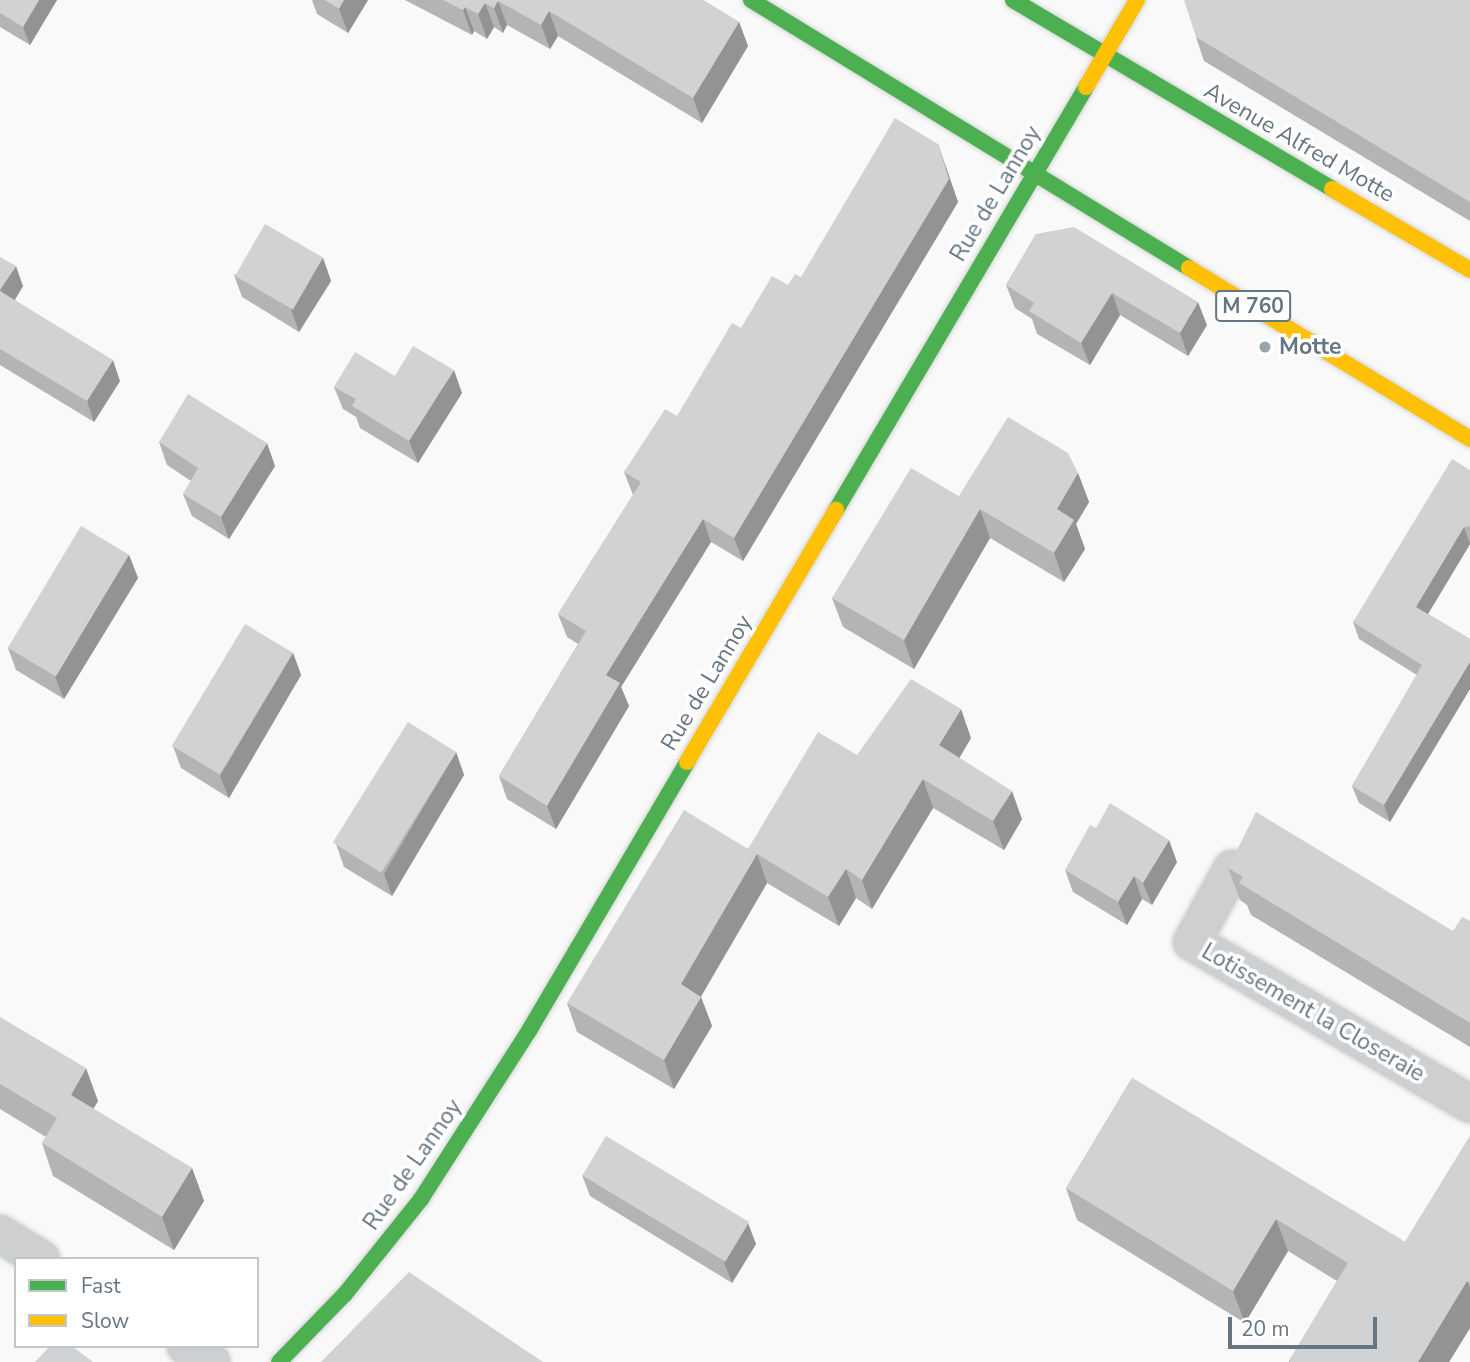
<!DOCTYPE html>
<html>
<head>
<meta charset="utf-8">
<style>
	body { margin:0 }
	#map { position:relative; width:1470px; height:1362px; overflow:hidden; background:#f9f9f9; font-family:"Nunito Sans",sans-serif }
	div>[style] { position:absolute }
	.roads { filter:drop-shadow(0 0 2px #d5d6d7) drop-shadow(0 0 2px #d5d6d7) }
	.street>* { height:38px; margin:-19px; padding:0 19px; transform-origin:19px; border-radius:19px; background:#cecfd0 }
	.fast>* { height:16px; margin:-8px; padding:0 8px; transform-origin:8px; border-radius:8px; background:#4caf50 }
	.slow>* { height:16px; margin:-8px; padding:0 8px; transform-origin:8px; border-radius:8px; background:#ffc107 }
	.wall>* { inset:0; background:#b3b5b5 }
	.shaded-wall>* { inset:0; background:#929394 }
	.building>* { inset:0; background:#d0d2d3; transform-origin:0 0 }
	.dots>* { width:19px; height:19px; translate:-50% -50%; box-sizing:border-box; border:4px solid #fff; border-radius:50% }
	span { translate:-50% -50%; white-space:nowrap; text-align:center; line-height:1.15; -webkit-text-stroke:7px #fff; paint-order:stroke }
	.shield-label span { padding:2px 5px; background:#fff; border:2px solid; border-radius:5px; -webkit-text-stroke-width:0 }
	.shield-label { font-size:21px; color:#657683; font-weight:700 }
	.street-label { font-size:23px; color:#657683 }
	.poi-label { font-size:23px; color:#657683; font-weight:700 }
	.left { translate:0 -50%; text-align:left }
	.legend { position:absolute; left:14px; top:1257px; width:245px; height:91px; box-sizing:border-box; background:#fff; border:2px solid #c1c8cd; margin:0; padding:9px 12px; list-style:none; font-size:21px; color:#657683 }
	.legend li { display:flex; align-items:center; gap:14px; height:35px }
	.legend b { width:35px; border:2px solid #c1c8cd }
	.scale { position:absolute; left:1228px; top:1317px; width:149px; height:32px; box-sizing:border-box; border:4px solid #657683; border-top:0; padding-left:9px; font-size:21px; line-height:24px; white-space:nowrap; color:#657683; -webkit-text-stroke:5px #fff; paint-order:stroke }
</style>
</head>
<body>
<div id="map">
	<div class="roads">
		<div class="street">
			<i style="left:1232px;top:869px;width:83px;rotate:118.7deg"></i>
			<i style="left:1192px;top:942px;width:322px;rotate:30.2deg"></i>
			<i style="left:0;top:1234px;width:48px;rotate:31.4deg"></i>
			<i style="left:186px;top:1346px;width:30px;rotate:33deg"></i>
		</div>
		<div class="fast">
			<i style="left:751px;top:0;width:513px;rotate:31.46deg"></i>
			<i style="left:1013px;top:0;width:371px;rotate:30.6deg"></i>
			<i style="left:836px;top:510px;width:491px;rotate:-59.4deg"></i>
			<i style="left:279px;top:1362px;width:95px;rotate:-45.9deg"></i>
			<i style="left:345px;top:1294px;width:122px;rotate:-51.3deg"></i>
			<i style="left:421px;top:1199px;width:202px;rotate:-57.3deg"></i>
			<i style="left:530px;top:1029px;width:310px;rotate:-59.5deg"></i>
		</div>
		<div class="slow">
			<i style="left:1086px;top:87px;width:101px;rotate:-59.6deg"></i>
			<i style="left:1332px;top:189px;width:160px;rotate:30.4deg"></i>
			<i style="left:1189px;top:268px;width:329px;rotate:31.3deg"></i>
			<i style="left:687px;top:762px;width:293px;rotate:-59.4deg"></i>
		</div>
	</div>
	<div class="wall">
		<i style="clip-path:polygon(0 0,57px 0,30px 45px,0 27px)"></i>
		<i style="clip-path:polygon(312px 0,368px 0,348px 33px,317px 14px)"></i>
		<i style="clip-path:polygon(405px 0,703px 0,739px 22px,748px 46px,702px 123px,558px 36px,550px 49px,507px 25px,503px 33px,494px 27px,487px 39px,474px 31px,472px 35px)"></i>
		<i style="clip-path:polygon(1470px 0,1470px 221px,1204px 61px,1196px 37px)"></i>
		<i style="clip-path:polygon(946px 167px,958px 202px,743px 561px,711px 542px,621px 687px,629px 706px,556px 829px,507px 799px,499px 776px,578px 644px,567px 637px,558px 614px,633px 495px,624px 472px,677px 416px,788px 285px,801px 277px)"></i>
		<i style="clip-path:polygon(1036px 234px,1207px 325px,1188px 356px,1120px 315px,1090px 365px,1037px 334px,1032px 319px,1015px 308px,1006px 285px)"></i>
		<i style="clip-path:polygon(0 257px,23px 286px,15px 300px,120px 381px,94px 422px,0 365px)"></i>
		<i style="clip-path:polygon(323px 258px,331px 281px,299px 332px,242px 297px,234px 275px)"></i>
		<i style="clip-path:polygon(395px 376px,462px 393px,418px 463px,360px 428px,356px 417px,343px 409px,334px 387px)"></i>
		<i style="clip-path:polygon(159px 442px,275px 466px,229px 539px,192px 516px,183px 494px,191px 481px,167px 465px)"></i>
		<i style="clip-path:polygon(1470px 470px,1470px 544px,1428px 614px,1470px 639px,1470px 689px,1390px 822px,1359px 803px,1352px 786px,1417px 675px,1359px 639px,1353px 622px)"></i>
		<i style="clip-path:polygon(1078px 473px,1089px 502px,1076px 524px,1085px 549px,1064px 582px,990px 538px,914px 669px,843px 627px,832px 598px,959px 496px)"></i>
		<i style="clip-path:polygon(129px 555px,138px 578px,64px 699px,16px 670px,8px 648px)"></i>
		<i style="clip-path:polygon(293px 653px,301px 675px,229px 798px,181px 768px,173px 746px)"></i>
		<i style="clip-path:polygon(971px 738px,959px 758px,1022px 819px,1004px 850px,933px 808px,872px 909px,856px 898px,839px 926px,767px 883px,701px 997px,712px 1026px,674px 1089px,577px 1032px,567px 1003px,857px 755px)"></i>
		<i style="clip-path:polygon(456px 752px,464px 775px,392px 896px,344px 867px,336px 844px)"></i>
		<i style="clip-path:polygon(1177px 862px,1152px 905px,1142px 899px,1127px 925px,1073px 892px,1065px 870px)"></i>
		<i style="clip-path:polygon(1228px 868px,1453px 931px,1470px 921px,1470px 1047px,1251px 915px,1247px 905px,1240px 900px)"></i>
		<i style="clip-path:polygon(0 1017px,98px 1101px,93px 1109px,192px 1168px,204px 1201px,174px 1250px,53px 1176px,42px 1143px,46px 1137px,0 1109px)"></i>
		<i style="clip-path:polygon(1132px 1078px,1405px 1242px,1470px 1136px,1470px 1328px,1449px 1362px,1289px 1362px,1289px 1361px,1337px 1281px,1288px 1251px,1245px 1323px,1077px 1220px,1066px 1188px)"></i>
		<i style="clip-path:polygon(582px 1175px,756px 1244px,732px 1283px,590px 1196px)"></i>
	</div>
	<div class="shaded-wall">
		<i style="clip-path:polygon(39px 0,57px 0,30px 45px,23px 27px)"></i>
		<i style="clip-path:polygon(344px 0,368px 0,348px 33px,339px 9px)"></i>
		<i style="clip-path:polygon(498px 1px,507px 25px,503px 33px,494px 8px)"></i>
		<i style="clip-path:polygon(485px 3px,494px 27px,487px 39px,478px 14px)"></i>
		<i style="clip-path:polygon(465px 7px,474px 31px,472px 35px,463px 10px)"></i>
		<i style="clip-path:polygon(549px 11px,558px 36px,550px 49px,541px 25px)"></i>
		<i style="clip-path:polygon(739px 22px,748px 46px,702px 123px,693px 98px)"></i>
		<i style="clip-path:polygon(938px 144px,958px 202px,743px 561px,734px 538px)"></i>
		<i style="clip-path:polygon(323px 258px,331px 281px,299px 332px,291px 309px)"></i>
		<i style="clip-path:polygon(16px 266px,23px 286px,7px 312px,0 290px)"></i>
		<i style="clip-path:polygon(1112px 293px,1120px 315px,1090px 365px,1081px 343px)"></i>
		<i style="clip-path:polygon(1198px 302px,1207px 325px,1188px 356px,1180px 333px)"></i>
		<i style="clip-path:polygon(113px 360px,120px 381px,94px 422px,87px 401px)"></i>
		<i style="clip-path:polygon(454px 370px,462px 393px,418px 463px,409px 441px)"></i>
		<i style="clip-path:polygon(267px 443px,275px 466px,229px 539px,221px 517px)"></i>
		<i style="clip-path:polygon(1078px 473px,1089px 502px,1076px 524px,1085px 549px,1064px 582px,1054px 553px,1057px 509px)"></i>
		<i style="clip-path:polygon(980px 509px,990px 538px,914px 669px,904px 640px)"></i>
		<i style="clip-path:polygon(703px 519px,711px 542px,621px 687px,629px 706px,556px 829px,547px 806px,606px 675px)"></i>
		<i style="clip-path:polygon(1464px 527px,1470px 544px,1422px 624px,1416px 607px)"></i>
		<i style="clip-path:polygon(129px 555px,138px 578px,64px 699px,55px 677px)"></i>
		<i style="clip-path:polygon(293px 653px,301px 675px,229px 798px,220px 776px)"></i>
		<i style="clip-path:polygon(1470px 662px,1470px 689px,1390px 822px,1384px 805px)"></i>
		<i style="clip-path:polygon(961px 709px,971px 738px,950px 774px,939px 745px)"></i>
		<i style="clip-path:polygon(456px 752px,464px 775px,392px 896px,384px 874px)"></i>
		<i style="clip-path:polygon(923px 779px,933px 808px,872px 909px,862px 880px)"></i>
		<i style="clip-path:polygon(1012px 791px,1022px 819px,1004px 850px,993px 821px)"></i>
		<i style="clip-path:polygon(1169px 840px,1177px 862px,1152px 905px,1143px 883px)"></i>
		<i style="clip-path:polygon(757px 854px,767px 883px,691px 1013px,681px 984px)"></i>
		<i style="clip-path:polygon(846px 869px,856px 898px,839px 926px,828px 897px)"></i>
		<i style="clip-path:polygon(1134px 876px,1142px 899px,1127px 925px,1118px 902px)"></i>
		<i style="clip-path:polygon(701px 997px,712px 1026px,674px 1089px,664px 1060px)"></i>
		<i style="clip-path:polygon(86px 1068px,98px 1101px,82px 1127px,71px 1095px)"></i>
		<i style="clip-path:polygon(192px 1168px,204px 1201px,174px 1250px,162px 1217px)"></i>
		<i style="clip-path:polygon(1276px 1219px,1288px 1251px,1245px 1323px,1233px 1291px)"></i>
		<i style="clip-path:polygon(748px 1223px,756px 1244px,732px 1283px,724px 1262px)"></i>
		<i style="clip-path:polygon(1467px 1281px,1470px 1288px,1470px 1328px,1449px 1362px,1418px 1362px)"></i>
	</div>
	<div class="building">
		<i style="clip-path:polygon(0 0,39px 0,23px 27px,0 13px)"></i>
		<i style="clip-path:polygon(325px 0,344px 0,339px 9px)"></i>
		<i style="clip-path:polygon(443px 0,703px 0,739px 22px,693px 98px,549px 11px,541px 25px,498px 1px,494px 8px,485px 3px,478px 14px,465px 7px,463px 10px)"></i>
		<i style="clip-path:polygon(1184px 0,1470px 0,1470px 202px,1196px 37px)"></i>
		<i style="clip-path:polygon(895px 118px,938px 144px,949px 179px,734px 538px,703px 519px,606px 675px,620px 683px,547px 806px,499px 776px,586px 631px,558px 614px,641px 482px,624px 472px,665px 409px,677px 416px,732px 323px,741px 328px,772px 276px,788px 285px,795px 274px,801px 277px)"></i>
		<i style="left:265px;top:224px;width:67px;height:60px;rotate:30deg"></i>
		<i style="clip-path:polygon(1074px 227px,1198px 302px,1180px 333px,1112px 293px,1081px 343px,1029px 311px,1034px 303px,1006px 285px,1036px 234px)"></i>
		<i style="clip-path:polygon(0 257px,16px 266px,0 290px)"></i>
		<i style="clip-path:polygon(0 291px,113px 360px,87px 401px,0 349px)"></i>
		<i style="clip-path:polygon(413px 346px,454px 370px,409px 441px,352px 406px,356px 399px,334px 387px,355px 352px,395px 376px)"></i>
		<i style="clip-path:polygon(188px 394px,267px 443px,221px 517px,183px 494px,198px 468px,159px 442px)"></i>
		<i style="clip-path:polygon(1008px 417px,1068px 453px,1078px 473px,1057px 509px,1074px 520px,1054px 553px,980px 509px,904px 640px,832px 598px,911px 468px,967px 501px,959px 496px)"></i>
		<i style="clip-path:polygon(1452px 459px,1470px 470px,1470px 526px,1464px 527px,1416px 607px,1470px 639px,1470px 662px,1384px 805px,1352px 786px,1422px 665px,1353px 622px)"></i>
		<i style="left:81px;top:526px;width:56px;height:142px;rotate:31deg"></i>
		<i style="left:245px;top:624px;width:56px;height:142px;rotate:31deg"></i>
		<i style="clip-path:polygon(911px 679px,961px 709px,939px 745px,1012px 791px,993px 821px,923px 779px,862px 880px,846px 869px,828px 897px,757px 854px,681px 984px,701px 997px,664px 1060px,567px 1003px,684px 810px,748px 849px,818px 732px,857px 755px)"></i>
		<i style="left:408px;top:722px;width:57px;height:142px;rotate:32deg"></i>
		<i style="clip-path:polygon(1110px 803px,1169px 840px,1143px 883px,1134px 876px,1118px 902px,1065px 870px,1090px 825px,1096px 828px)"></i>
		<i style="clip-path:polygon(1256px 812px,1453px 931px,1462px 917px,1470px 921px,1470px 1023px,1239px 883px,1243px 877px,1228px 868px)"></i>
		<i style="clip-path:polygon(0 1017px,86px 1068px,71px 1095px,192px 1168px,162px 1217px,42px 1143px,57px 1118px,0 1084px)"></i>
		<i style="clip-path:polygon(1132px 1078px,1405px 1242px,1470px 1136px,1470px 1283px,1467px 1281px,1418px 1362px,1291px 1362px,1289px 1361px,1348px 1263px,1276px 1219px,1233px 1291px,1066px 1188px)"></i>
		<i style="left:606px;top:1136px;width:167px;height:46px;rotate:31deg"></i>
		<i style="clip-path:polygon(409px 1272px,543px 1362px,321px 1362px)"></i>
		<i style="clip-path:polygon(50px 1346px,72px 1346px,93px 1362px,35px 1362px)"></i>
	</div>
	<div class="dots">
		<i style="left:1265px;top:347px;background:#99a4ac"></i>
	</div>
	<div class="shield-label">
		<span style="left:1253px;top:306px">M 760</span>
	</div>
	<div class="street-label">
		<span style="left:1299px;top:143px;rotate:30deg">Avenue Alfred Motte</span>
		<span style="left:996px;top:194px;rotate:-59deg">Rue de Lannoy</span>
		<span style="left:707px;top:683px;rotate:-59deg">Rue de Lannoy</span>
		<span style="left:1313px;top:1013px;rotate:30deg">Lotissement la Closeraie</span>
		<span style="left:413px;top:1165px;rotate:-55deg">Rue de Lannoy</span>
	</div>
	<div class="poi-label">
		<span class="left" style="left:1279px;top:347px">Motte</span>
	</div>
	<ul class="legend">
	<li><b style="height:9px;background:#4caf50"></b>Fast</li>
	<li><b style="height:9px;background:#ffc107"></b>Slow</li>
	</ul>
	<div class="scale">20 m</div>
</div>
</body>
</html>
